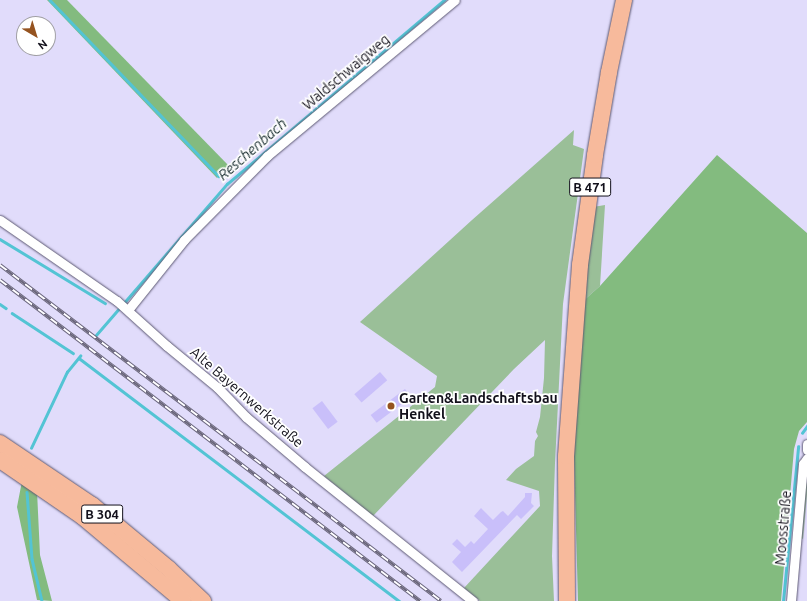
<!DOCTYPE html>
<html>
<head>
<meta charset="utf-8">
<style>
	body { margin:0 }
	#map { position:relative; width:807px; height:601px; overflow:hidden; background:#e1dcfb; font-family:Ubuntu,sans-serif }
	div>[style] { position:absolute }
	.green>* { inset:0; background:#9abf98 }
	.forest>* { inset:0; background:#83bb7f }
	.stream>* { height:2.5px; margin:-1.25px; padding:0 1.25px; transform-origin:1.25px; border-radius:1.25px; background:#53c4d4 }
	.building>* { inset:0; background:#c9bffa; transform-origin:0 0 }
	.roads { filter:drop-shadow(0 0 1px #5d5973) drop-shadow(0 0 1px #5d5973) }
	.minor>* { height:9px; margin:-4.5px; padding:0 4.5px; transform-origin:4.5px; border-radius:4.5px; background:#fff }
	.trunk>* { height:16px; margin:-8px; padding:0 8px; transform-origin:8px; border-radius:8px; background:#f7ba9c }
	.rail>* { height:4px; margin-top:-2px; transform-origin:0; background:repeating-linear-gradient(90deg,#fff 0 8px,#6a667a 0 16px); box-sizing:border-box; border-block:1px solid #6a667a }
	.dots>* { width:11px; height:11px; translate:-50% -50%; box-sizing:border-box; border:2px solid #fff; border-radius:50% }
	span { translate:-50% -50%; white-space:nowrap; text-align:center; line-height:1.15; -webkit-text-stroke:3.5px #fff; paint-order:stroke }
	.shield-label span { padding:1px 3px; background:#fff; border:1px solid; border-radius:3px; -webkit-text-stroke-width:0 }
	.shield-label { font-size:13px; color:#12101b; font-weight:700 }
	.street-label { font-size:14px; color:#12101b }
	.poi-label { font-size:14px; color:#12101b; font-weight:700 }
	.left { translate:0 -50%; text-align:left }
	.water-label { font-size:15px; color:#1a2e31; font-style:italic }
	.north { position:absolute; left:16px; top:16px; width:40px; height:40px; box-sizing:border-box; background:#fff; border:1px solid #a09fa4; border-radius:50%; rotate:142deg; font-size:11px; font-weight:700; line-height:16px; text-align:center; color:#12101b }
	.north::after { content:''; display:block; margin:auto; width:14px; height:18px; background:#955320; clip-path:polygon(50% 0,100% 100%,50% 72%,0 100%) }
</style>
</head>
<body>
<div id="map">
	<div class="green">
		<i style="clip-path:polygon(574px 130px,573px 145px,584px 149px,563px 304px,555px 463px,552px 556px,554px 601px,480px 601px,464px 588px,540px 506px,539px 491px,506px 480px,516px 469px,534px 456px,535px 441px,538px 436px,536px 432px,540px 417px,544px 378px,545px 340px,514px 369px,373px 516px,324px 476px,435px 387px,437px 376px,360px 322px,472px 220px)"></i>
		<i style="clip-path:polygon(605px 205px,600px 286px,582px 302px,593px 207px)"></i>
		<i style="clip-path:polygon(807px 482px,807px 494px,803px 539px,799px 537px,805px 486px)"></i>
	</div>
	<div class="forest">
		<i style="clip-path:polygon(47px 0,67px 0,229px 166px,217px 178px)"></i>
		<i style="clip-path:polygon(717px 155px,807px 233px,807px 422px,799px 431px,794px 449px,781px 601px,578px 601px,574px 457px,582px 302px,600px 286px)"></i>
		<i style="clip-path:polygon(22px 481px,37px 491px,40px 555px,52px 601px,37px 600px,17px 507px)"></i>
	</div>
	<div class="stream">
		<i style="left:50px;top:0;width:244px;rotate:46.2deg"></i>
		<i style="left:0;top:239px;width:123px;rotate:31.4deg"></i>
		<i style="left:0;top:304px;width:7px;rotate:34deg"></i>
		<i style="left:12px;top:313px;width:73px;rotate:33.3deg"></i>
		<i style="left:96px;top:335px;width:200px;rotate:-49.1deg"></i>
		<i style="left:227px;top:184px;width:285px;rotate:-40.3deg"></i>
		<i style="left:79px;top:358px;width:402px;rotate:37.2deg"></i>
		<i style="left:802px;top:433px;width:9px;rotate:-54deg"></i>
		<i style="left:31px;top:448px;width:84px;rotate:-64.7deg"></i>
		<i style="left:67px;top:372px;width:21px;rotate:-51deg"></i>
		<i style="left:27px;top:492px;width:67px;rotate:85.7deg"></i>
		<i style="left:32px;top:559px;width:43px;rotate:76.6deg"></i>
		<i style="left:783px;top:601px;width:155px;rotate:-84.4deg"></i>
	</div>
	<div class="building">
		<i style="left:380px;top:372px;width:11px;height:34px;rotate:49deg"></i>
		<i style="left:405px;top:389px;width:10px;height:43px;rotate:53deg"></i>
		<i style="left:322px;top:401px;width:26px;height:12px;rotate:53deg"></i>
		<i style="clip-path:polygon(525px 493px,532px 493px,531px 503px,534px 506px,521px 519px,517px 515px,462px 572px,452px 562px,461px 552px,452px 544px,457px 539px,465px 547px,471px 541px,474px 544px,488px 529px,474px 516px,481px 508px,493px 520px,501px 512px,503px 511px,508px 516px,525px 497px)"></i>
	</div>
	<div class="roads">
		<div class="minor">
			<i style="left:0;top:220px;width:142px;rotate:34.7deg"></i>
			<i style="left:117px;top:301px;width:67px;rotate:42deg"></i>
			<i style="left:167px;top:346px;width:65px;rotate:39.4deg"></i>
			<i style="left:217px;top:387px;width:42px;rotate:46deg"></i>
			<i style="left:246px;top:417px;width:77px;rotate:40.3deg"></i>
			<i style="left:305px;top:467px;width:215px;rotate:38.6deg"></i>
			<i style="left:128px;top:310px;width:90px;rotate:-51.3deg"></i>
			<i style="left:184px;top:240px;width:118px;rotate:-45.3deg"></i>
			<i style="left:267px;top:156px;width:244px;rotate:-39.7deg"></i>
			<i style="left:807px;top:444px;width:6px;rotate:90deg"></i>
			<i style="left:791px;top:601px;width:138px;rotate:-85deg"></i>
			<i style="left:803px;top:464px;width:7px;rotate:-56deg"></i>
		</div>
		<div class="trunk">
			<i style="left:0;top:443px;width:111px;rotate:34deg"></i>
			<i style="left:92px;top:505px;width:100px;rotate:39.7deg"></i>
			<i style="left:169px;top:569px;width:47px;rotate:43.3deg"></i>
			<i style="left:0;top:460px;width:101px;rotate:34.5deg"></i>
			<i style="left:83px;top:517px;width:131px;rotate:40deg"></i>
			<i style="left:567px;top:601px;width:145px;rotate:-90.4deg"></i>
			<i style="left:566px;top:456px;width:192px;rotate:-85.8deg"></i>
			<i style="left:580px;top:265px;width:111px;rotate:-82.2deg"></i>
			<i style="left:595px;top:155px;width:84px;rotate:-80.4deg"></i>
			<i style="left:609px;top:72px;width:74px;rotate:-78.2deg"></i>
		</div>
	</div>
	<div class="rail">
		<i style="left:0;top:265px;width:554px;rotate:37.3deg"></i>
		<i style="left:0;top:280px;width:529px;rotate:37.39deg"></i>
	</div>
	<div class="dots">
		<i style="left:391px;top:406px;background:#955320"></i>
	</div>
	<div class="shield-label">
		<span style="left:590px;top:187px">B 471</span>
		<span style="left:102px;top:514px">B 304</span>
	</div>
	<div class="street-label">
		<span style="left:346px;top:72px;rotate:-40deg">Waldschwaigweg</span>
		<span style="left:247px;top:397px;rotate:41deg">Alte Bayernwerkstraße</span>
		<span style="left:783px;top:528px;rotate:-85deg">Moosstraße</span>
	</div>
	<div class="poi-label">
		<span class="left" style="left:399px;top:406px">Garten&amp;Landschaftsbau<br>Henkel</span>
	</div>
	<div class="water-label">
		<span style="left:252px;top:149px;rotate:-41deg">Reschenbach</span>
	</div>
	<div class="north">N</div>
</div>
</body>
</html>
